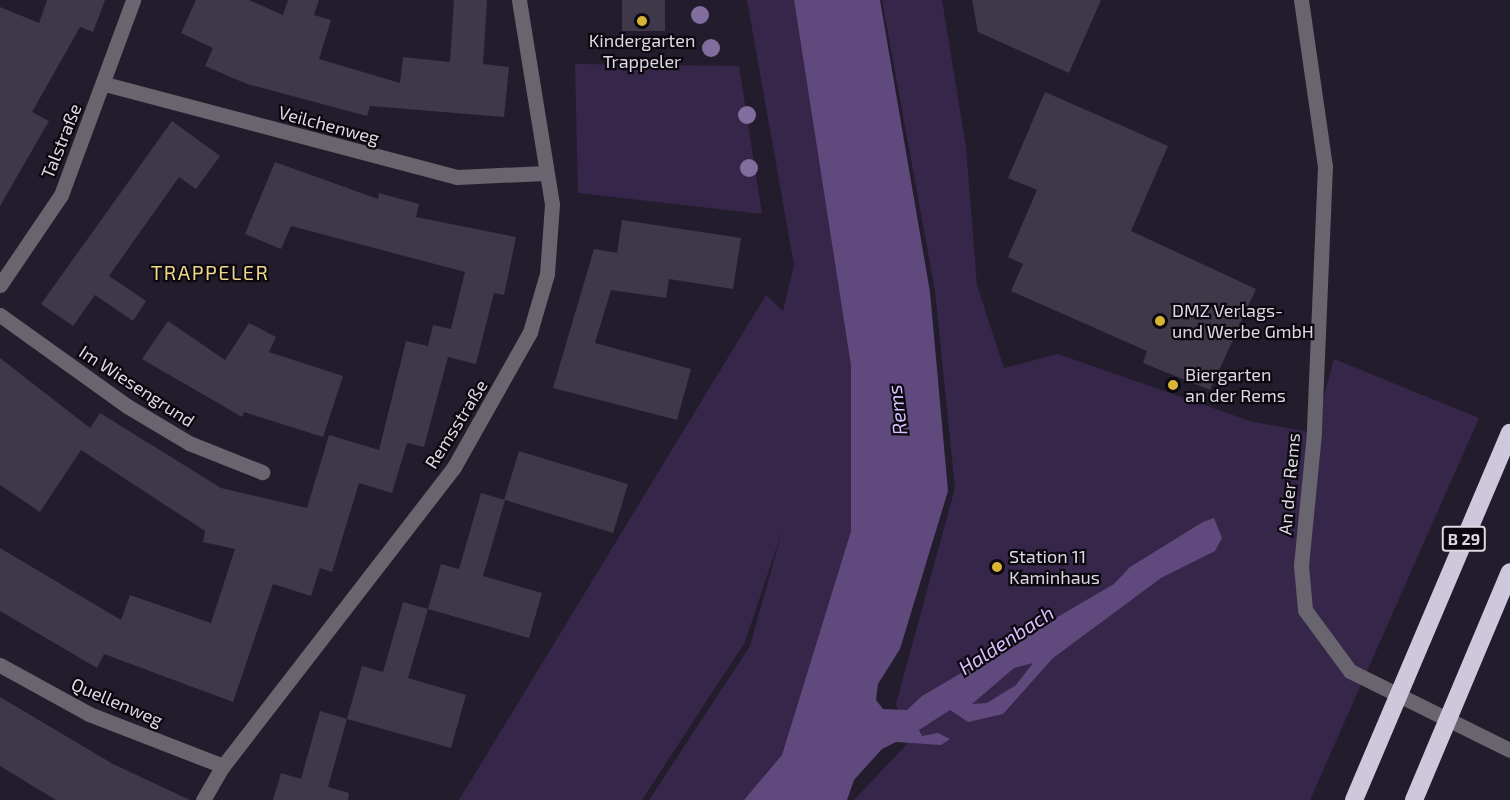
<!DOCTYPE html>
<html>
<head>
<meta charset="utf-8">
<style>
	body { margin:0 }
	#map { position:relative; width:1510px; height:800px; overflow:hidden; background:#231c2c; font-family:"Exo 2",sans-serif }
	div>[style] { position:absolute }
	.green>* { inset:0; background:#36274a }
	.water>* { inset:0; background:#604a7d }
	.building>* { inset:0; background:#3f3849; transform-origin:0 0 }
	.minor>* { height:15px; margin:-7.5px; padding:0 7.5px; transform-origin:7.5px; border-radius:7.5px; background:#68656e }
	.highway>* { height:18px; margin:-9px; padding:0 9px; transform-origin:9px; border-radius:9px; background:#cfc7dc }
	.trees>* { width:18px; height:18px; margin:-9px; border-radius:50%; background:#826d9f }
	.dots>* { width:16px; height:16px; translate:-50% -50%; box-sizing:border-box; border:3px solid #0b080f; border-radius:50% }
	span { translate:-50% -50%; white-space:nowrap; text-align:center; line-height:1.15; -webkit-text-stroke:4.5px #0b080f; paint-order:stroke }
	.shield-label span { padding:2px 4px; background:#0b080f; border:2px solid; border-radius:4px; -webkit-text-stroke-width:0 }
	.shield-label { font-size:16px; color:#ddd9e4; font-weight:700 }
	.poi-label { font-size:18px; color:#ddd9e4 }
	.left { translate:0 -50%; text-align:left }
	.street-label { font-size:18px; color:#ddd9e4 }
	.neighbourhood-label { font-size:20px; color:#f0d78a; letter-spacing:1.5px }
	.water-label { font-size:20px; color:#d8bffe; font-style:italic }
</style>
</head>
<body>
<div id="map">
	<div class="green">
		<i style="clip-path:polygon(747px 0,794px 0,851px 366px,851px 531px,782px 756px,744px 800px,649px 800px,750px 646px,783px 528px,745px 642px,642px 800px,459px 800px,766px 295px,783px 311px,794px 265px)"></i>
		<i style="clip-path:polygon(882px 0,942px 0,966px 147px,977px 285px,1004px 368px,1058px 354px,1250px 421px,1314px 433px,1334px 359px,1479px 418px,1310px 800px,854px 800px,907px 744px,896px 704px,955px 488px,935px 291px)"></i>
		<i style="clip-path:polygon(575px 64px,739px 66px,762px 214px,578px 193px)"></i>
	</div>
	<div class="water">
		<i style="clip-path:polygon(evenodd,794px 0,880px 0,930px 292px,948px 491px,900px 649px,878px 684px,876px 700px,883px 709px,907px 710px,922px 696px,1114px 584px,1130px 567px,1203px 522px,1214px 518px,1222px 538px,1215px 551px,1161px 578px,1053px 658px,1003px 714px,968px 722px,950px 710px,919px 730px,922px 736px,938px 733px,950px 739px,941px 745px,896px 742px,882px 749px,854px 780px,847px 800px,744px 800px,782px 755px,851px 531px,851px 366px,794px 0,1033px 663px,1016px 685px,987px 703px,972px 704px,1014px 668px,1033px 663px)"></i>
	</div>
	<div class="building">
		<i style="clip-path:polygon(47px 0,105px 0,93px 32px,80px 27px,32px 112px,49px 121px,0 206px,0 7px,39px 23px)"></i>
		<i style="clip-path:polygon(196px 0,249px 0,283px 15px,288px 0,319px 0,314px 15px,331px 20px,319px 59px,400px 83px,403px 57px,450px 62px,454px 0,487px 0,483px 64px,509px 67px,504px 117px,370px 106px,367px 116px,247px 84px,205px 66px,213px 48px,181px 33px)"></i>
		<i style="left:622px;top:0;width:43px;height:31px"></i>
		<i style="clip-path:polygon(972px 0,1101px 0,1069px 73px,978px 32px)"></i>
		<i style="clip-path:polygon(1045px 92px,1168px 146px,1131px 231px,1256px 289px,1210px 390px,1143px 363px,1147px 351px,1011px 291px,1023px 264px,1008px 257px,1037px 190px,1008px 178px)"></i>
		<i style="clip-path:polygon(172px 121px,220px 156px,196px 189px,179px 177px,109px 276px,146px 301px,133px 321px,95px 295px,73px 326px,41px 304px)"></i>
		<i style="clip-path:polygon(275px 162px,378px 199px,379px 193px,419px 204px,416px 217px,516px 237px,504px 295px,494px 293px,476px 364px,448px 357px,424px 447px,407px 443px,392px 493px,359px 483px,332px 572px,320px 568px,311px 596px,273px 584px,233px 702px,104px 654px,97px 668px,0 611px,0 548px,121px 620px,130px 595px,211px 623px,235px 549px,203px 542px,205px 531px,81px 450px,40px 512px,0 485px,0 358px,90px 428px,100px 413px,221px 488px,307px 508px,329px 435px,379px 450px,406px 341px,428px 346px,433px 325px,451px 329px,465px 272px,291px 226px,281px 249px,245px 234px)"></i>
		<i style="clip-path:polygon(622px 220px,741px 238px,733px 289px,669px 279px,666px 298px,611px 290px,595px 343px,691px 369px,677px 420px,553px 388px,594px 249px,617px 253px)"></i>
		<i style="clip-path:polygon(168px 321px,225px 360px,249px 323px,276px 337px,269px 352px,343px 376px,323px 437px,244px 412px,242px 417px,142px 359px)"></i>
		<i style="left:519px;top:451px;width:114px;height:51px;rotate:17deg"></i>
		<i style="clip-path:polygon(481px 493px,505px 500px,483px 576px,542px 593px,529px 638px,428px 609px,441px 564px,459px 569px)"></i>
		<i style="clip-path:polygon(403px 602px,428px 609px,408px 678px,466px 695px,451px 748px,347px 719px,362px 666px,383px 672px)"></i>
		<i style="clip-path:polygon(0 697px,113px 764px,190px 800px,56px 800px,0 766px)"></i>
		<i style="clip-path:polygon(320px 711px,347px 719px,328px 787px,349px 793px,348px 800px,273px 800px,281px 773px,301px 779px)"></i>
	</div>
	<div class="minor">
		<i style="left:1301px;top:0;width:168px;rotate:81.8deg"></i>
		<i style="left:1325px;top:166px;width:267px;rotate:92.4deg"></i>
		<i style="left:1314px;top:433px;width:133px;rotate:95.6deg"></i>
		<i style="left:1301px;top:565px;width:45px;rotate:84.9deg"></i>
		<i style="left:1305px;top:610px;width:76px;rotate:53.6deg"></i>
		<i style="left:1350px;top:671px;width:178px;rotate:26.3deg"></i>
		<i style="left:105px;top:84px;width:364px;rotate:14.8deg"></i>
		<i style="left:457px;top:177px;width:89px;rotate:-2.6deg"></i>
		<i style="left:0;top:285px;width:109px;rotate:-55.9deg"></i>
		<i style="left:61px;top:195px;width:208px;rotate:-69.7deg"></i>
		<i style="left:0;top:315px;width:156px;rotate:35.6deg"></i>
		<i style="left:127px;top:406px;width:72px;rotate:30.8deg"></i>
		<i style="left:189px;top:443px;width:79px;rotate:21.7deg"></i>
		<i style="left:0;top:665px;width:102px;rotate:28.8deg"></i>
		<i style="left:89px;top:714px;width:144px;rotate:21.2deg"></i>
		<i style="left:203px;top:800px;width:39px;rotate:-60deg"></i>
		<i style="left:223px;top:766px;width:378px;rotate:-52.3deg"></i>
		<i style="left:454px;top:467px;width:155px;rotate:-60.6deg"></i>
		<i style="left:530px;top:332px;width:60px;rotate:-73.7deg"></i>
		<i style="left:547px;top:274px;width:70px;rotate:-85.9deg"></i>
		<i style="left:552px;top:204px;width:207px;rotate:-99.2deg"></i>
	</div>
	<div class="highway">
		<i style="left:1354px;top:800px;width:399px;rotate:-67deg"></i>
		<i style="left:1414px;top:800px;width:247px;rotate:-67.2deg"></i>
	</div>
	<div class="trees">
		<i style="left:700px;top:15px"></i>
		<i style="left:711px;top:48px"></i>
		<i style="left:747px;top:115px"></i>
		<i style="left:749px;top:168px"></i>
	</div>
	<div class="dots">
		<i style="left:642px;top:21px;background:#d8b434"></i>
		<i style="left:1160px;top:321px;background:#d8b434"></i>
		<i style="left:1173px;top:385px;background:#d8b434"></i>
		<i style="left:997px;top:567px;background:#d8b434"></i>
	</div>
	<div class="shield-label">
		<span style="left:1464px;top:539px">B 29</span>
	</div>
	<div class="poi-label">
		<span style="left:642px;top:51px">Kindergarten<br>Trappeler</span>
		<span class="left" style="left:1172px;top:321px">DMZ Verlags-<br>und Werbe GmbH</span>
		<span class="left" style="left:1185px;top:385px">Biergarten<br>an der Rems</span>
		<span class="left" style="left:1009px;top:567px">Station 11<br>Kaminhaus</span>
	</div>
	<div class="street-label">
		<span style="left:329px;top:125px;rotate:15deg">Veilchenweg</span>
		<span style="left:61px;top:141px;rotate:-68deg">Talstraße</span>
		<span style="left:137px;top:386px;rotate:33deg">Im Wiesengrund</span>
		<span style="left:456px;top:424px;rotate:-58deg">Remsstraße</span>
		<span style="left:1289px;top:484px;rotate:-85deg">An der Rems</span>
		<span style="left:117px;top:702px;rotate:23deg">Quellenweg</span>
	</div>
	<div class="neighbourhood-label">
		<span style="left:210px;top:272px">TRAPPELER</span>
	</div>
	<div class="water-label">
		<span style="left:897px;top:410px;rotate:-97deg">Rems</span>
		<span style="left:1006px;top:640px;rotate:-33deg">Haldenbach</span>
	</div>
</div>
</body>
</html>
